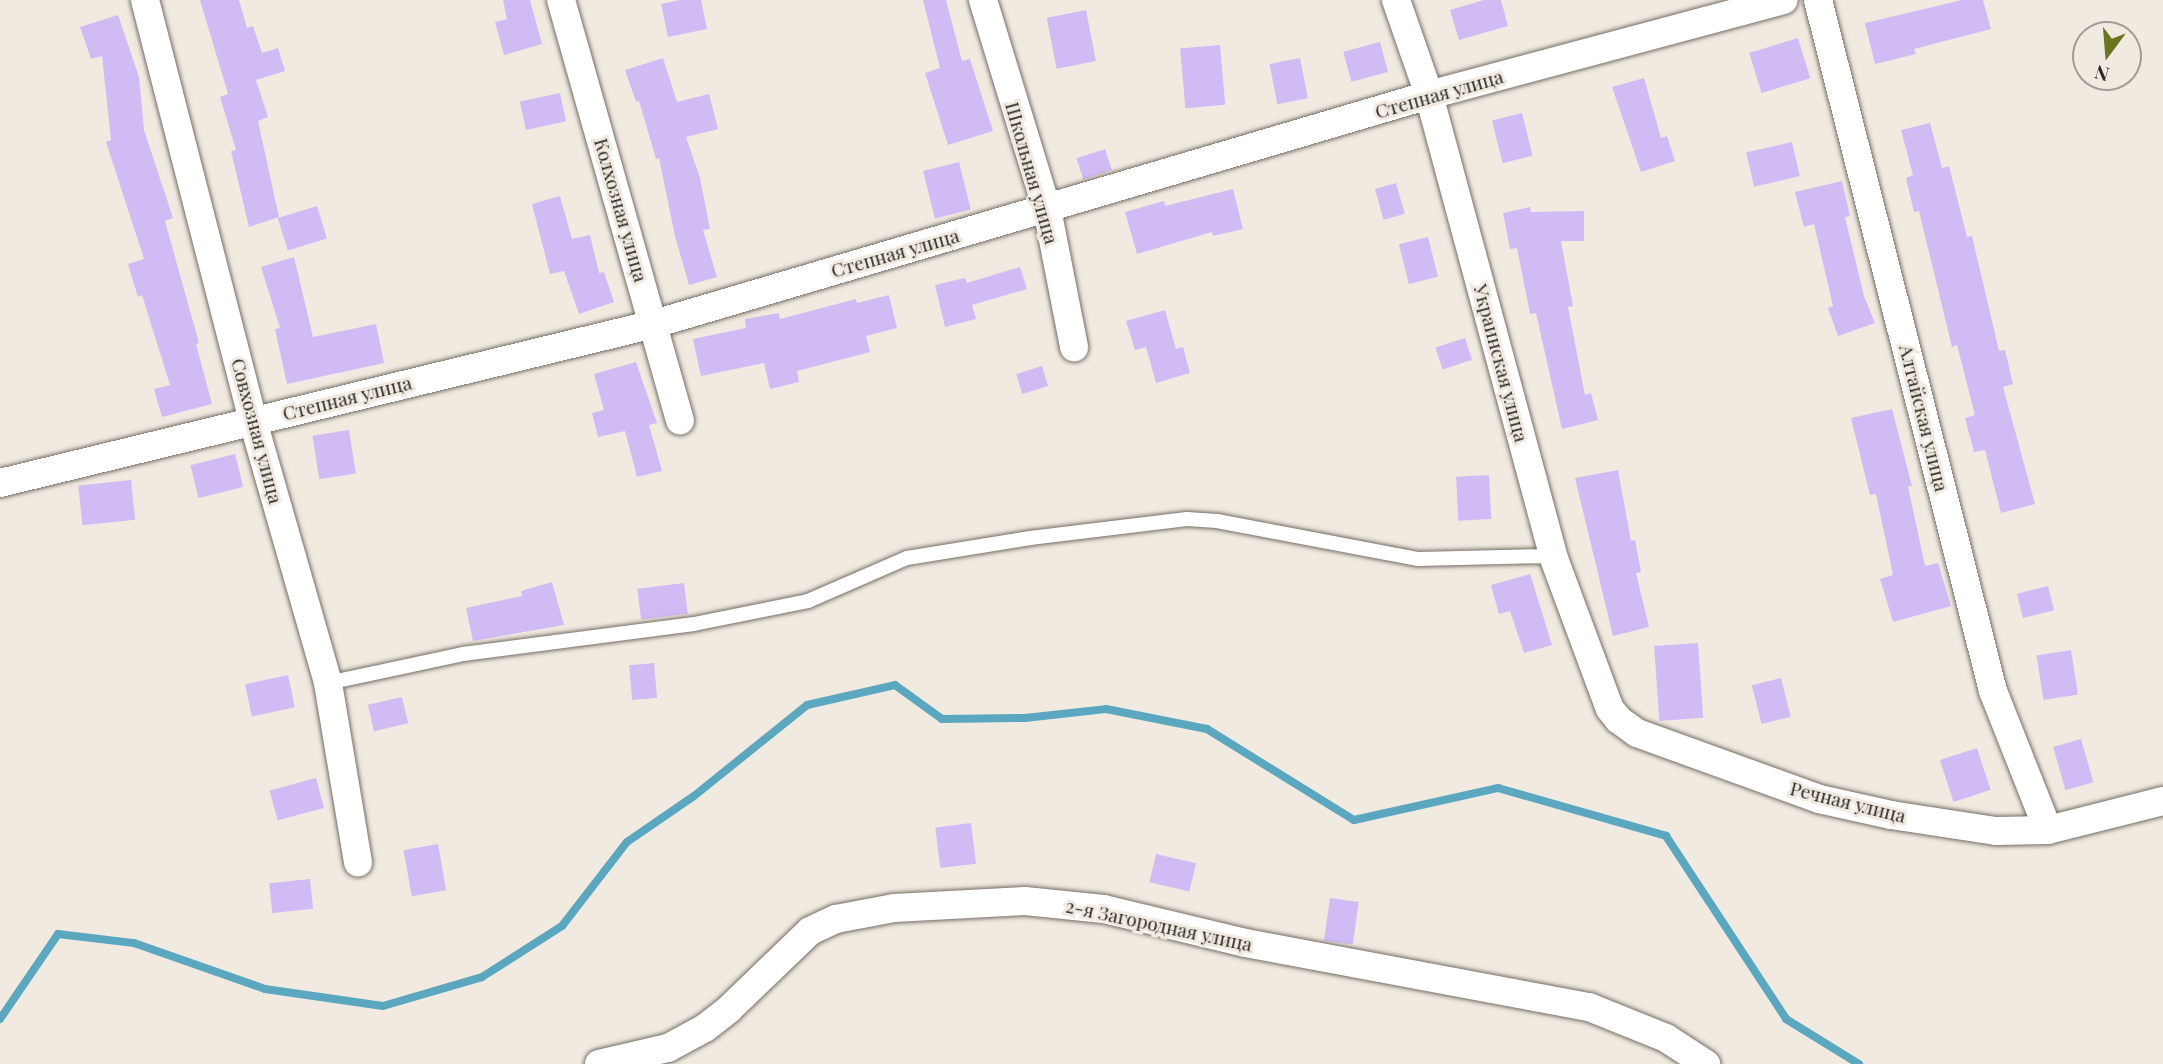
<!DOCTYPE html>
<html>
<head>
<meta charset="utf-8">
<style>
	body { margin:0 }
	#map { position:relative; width:2163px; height:1064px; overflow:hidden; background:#f1eae1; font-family:"Playfair Display",serif }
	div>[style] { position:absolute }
	.stream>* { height:8px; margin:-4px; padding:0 4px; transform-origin:4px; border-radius:4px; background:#5ca7c0 }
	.building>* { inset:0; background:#d1bbf5; transform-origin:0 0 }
	.roads { filter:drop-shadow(0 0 2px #746e66) drop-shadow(0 0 2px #746e66) }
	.lane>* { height:14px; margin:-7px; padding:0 7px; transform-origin:7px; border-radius:7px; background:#fff }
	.street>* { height:28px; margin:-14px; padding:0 14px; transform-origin:14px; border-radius:14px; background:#fff }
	span { translate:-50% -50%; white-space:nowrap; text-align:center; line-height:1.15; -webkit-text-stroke:6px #f1eae1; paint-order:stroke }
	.street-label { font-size:19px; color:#2b2825 }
	.north { position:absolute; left:2072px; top:21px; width:70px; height:70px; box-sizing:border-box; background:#f1eae1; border:2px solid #a29c96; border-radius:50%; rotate:196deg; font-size:19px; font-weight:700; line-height:28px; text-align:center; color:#2b2825 }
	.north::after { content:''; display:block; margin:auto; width:24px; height:32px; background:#6b7520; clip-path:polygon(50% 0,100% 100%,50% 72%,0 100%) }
</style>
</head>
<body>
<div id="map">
	<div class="stream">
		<i style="left:0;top:1019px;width:103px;rotate:-55.7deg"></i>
		<i style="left:58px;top:934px;width:77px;rotate:6.8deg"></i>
		<i style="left:134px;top:943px;width:139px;rotate:19.3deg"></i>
		<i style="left:265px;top:989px;width:119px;rotate:8.2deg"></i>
		<i style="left:383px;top:1006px;width:103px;rotate:-16.3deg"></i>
		<i style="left:482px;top:977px;width:95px;rotate:-32.5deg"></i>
		<i style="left:562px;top:926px;width:106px;rotate:-52.3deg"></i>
		<i style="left:627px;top:842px;width:81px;rotate:-34.5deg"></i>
		<i style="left:694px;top:796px;width:145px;rotate:-38.8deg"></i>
		<i style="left:807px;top:705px;width:90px;rotate:-12.8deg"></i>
		<i style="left:895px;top:685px;width:58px;rotate:35.9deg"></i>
		<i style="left:942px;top:719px;width:83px;rotate:-0.7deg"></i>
		<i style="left:1025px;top:718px;width:81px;rotate:-6.3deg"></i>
		<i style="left:1106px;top:709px;width:103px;rotate:11.2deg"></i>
		<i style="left:1207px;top:729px;width:173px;rotate:31.8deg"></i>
		<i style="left:1354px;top:820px;width:148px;rotate:-12.5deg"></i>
		<i style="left:1498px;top:788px;width:175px;rotate:15.9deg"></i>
		<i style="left:1666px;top:836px;width:219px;rotate:56.7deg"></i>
		<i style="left:1786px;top:1019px;width:86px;rotate:31.7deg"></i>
	</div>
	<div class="building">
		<i style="clip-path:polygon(200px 0,239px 0,247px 28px,253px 26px,262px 53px,278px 48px,285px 71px,256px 80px,268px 117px,258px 121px,279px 217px,249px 227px,231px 151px,236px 150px,220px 97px,228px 94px)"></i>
		<i style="clip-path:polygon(503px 0,530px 0,542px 44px,504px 55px,495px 22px,507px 19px)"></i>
		<i style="clip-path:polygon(680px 0,701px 0,707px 29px,668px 37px,661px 4px)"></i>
		<i style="clip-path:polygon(923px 0,946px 0,962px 61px,970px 59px,993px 131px,948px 145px,925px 73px,940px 68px)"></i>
		<i style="clip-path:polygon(1484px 0,1501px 0,1508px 26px,1459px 40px,1450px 10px)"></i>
		<i style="clip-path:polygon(1962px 0,1983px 0,1991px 29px,1914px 49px,1916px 54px,1875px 64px,1865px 23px)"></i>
		<i style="left:1086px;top:10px;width:52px;height:40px;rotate:79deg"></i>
		<i style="clip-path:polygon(118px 15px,139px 77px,144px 130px,173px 218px,165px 221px,199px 343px,196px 344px,212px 404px,162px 417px,154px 389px,170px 385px,142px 295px,138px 297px,128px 264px,144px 259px,106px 142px,111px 140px,102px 56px,91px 59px,80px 27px)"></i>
		<i style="left:1798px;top:38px;width:42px;height:51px;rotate:73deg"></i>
		<i style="left:1380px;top:42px;width:31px;height:38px;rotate:75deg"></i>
		<i style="left:1220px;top:45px;width:60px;height:40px;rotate:85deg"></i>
		<i style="clip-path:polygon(663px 58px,677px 102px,709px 94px,718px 129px,686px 137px,700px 178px,710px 229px,703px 230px,717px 277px,689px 285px,675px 236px,659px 158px,656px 159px,639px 101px,636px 102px,625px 70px)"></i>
		<i style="left:1300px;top:58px;width:41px;height:31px;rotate:79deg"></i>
		<i style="clip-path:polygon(1644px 78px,1661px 138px,1667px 136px,1675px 161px,1641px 172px,1612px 87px)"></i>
		<i style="left:560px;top:93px;width:29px;height:41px;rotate:78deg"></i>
		<i style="left:1522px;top:113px;width:44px;height:31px;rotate:76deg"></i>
		<i style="clip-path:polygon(1930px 123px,1942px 168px,1949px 166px,1967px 237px,1972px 236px,1999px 351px,2005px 350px,2013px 384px,2003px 387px,2035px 504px,2001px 513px,1985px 450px,1974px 452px,1965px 418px,1975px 415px,1957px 345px,1952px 347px,1919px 211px,1914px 212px,1906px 178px,1913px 175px,1901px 130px)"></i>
		<i style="left:1792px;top:142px;width:35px;height:47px;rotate:77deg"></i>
		<i style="left:1105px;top:149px;width:22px;height:30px;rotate:72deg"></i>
		<i style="left:959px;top:162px;width:49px;height:37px;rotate:76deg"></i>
		<i style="clip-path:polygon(1842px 181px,1850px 216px,1845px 217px,1864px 296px,1875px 323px,1838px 336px,1828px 308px,1833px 306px,1814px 224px,1804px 227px,1795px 192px)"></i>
		<i style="left:1396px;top:183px;width:32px;height:22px;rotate:74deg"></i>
		<i style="clip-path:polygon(1233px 189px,1243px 229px,1213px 236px,1212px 232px,1137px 254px,1125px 212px,1164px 201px,1165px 206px)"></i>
		<i style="clip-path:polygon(560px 196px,572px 239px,590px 235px,599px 273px,604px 272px,614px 302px,579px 314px,564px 271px,550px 274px,532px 204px)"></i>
		<i style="left:317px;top:206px;width:34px;height:41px;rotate:73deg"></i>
		<i style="clip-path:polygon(1530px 207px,1531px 212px,1584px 211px,1584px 241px,1561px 241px,1573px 306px,1568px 307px,1585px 395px,1591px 393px,1598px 420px,1562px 429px,1536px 313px,1530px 314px,1517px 248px,1510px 249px,1503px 213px)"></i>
		<i style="left:1428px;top:237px;width:41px;height:30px;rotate:76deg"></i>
		<i style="clip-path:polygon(294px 257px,313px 337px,376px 324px,384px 363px,287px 384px,275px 329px,280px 328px,261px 267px)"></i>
		<i style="clip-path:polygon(1020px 267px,1027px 289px,972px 305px,976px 319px,945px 327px,935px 285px,965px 278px,967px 283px)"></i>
		<i style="clip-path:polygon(889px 295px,897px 328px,866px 336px,870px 352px,797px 371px,799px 382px,770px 389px,764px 363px,701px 376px,693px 339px,746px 328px,745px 319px,779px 313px,780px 319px,856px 299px,857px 303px)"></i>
		<i style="clip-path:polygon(1165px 310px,1176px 349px,1183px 347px,1190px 373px,1156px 383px,1146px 347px,1135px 350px,1126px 321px)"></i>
		<i style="left:1465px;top:338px;width:23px;height:31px;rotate:72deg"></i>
		<i style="clip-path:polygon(636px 362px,657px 423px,649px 425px,662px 471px,637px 477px,625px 431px,598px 437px,592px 413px,604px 410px,594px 374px)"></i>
		<i style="left:1042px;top:366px;width:21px;height:27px;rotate:73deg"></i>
		<i style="clip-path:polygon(1892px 409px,1912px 486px,1908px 486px,1925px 566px,1938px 563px,1951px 606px,1893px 622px,1880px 579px,1893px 575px,1876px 494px,1870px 495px,1851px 418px)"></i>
		<i style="left:349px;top:430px;width:44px;height:37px;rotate:81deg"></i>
		<i style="left:235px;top:454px;width:34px;height:46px;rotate:76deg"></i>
		<i style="clip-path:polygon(1618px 470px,1631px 541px,1635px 540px,1641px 572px,1636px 573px,1649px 627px,1613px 636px,1575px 478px)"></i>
		<i style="left:1489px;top:475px;width:44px;height:33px;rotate:87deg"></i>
		<i style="left:131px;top:480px;width:40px;height:53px;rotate:84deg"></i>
		<i style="clip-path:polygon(1530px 574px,1552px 645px,1524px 653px,1510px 611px,1499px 614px,1491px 585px)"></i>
		<i style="clip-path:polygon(552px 582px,564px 625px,473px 641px,466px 608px,522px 596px,521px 591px)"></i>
		<i style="left:684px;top:583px;width:31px;height:47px;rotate:83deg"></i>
		<i style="left:2048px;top:586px;width:25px;height:32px;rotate:76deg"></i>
		<i style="left:1698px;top:643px;width:75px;height:44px;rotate:86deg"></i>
		<i style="left:2071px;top:650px;width:45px;height:35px;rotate:81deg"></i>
		<i style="left:654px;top:663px;width:35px;height:25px;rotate:85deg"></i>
		<i style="left:288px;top:675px;width:33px;height:44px;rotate:78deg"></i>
		<i style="left:1781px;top:678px;width:40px;height:30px;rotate:76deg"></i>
		<i style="left:402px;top:697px;width:27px;height:35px;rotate:77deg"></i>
		<i style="left:2081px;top:739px;width:45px;height:29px;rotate:74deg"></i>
		<i style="left:1977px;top:748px;width:44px;height:39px;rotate:72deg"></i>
		<i style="left:316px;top:778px;width:31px;height:48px;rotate:75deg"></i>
		<i style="left:971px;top:823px;width:41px;height:36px;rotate:83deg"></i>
		<i style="left:438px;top:844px;width:47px;height:35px;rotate:80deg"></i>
		<i style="left:1156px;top:854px;width:41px;height:29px;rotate:13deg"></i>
		<i style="left:310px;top:879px;width:30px;height:41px;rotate:84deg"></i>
		<i style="left:1330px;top:898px;width:29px;height:43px;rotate:8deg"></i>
	</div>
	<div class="roads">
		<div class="lane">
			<i style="left:328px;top:683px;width:138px;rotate:-12.1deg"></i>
			<i style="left:463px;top:654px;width:233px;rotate:-7.4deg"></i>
			<i style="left:694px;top:624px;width:116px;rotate:-11.4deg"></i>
			<i style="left:808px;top:601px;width:108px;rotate:-23.5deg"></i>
			<i style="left:907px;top:558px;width:125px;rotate:-9.2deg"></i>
			<i style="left:1030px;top:538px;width:158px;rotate:-6.9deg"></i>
			<i style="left:1187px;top:519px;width:30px;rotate:4deg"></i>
			<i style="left:1217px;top:521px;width:205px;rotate:10.7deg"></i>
			<i style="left:1418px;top:559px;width:135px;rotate:-1.3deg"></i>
		</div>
		<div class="street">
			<i style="left:145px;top:0;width:435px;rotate:75.6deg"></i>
			<i style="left:253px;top:421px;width:273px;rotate:74deg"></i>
			<i style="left:328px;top:683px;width:182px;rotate:80.5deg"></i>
			<i style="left:561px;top:0;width:437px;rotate:74.2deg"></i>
			<i style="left:983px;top:0;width:219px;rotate:73deg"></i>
			<i style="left:1047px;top:209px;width:141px;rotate:78.9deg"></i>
			<i style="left:1396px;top:0;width:101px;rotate:70.8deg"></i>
			<i style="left:1429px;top:95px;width:477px;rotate:74.9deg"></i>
			<i style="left:1553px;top:556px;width:163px;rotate:69.6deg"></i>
			<i style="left:1610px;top:709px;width:14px;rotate:51deg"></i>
			<i style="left:1619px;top:720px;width:22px;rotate:36deg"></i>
			<i style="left:1637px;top:733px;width:194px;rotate:19.9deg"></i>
			<i style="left:1819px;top:799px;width:74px;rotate:12.5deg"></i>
			<i style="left:1891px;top:815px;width:106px;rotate:8.7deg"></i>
			<i style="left:1996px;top:831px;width:52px;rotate:-1.1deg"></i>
			<i style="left:2048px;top:830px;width:119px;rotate:-14.2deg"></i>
			<i style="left:1818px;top:0;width:713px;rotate:75.79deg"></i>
			<i style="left:1993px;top:691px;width:149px;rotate:68.4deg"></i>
			<i style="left:0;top:483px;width:673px;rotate:-13.66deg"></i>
			<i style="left:654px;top:324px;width:808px;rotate:-16.46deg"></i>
			<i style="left:1429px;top:95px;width:367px;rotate:-15deg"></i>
			<i style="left:599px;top:1064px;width:71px;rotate:-13.1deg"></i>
			<i style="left:668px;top:1048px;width:42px;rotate:-28.4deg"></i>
			<i style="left:705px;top:1028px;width:31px;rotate:-38deg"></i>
			<i style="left:729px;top:1009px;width:112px;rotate:-43.9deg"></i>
			<i style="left:810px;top:931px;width:29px;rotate:-25deg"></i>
			<i style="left:836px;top:919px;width:59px;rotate:-10.7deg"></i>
			<i style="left:894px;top:908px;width:131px;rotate:-3.1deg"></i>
			<i style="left:1025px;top:901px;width:79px;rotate:5.8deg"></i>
			<i style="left:1104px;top:909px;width:146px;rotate:13.5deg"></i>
			<i style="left:1246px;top:943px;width:349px;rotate:10.6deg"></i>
			<i style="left:1589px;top:1007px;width:83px;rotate:21.9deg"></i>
			<i style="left:1666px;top:1038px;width:48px;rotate:33deg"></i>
		</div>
	</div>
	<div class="street-label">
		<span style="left:1439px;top:94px;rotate:-16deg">Степная улица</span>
		<span style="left:1032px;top:173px;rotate:74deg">Школьная улица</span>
		<span style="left:621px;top:210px;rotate:74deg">Колхозная улица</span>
		<span style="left:895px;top:253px;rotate:-16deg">Степная улица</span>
		<span style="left:1501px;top:363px;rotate:75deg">Украинская улица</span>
		<span style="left:347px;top:398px;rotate:-14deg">Степная улица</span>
		<span style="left:1924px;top:418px;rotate:76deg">Алтайская улица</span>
		<span style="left:257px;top:431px;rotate:75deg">Совхозная улица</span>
		<span style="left:1848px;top:802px;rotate:14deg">Речная улица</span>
		<span style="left:1159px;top:925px;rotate:12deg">2-я Загородная улица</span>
	</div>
	<div class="north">N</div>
</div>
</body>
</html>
